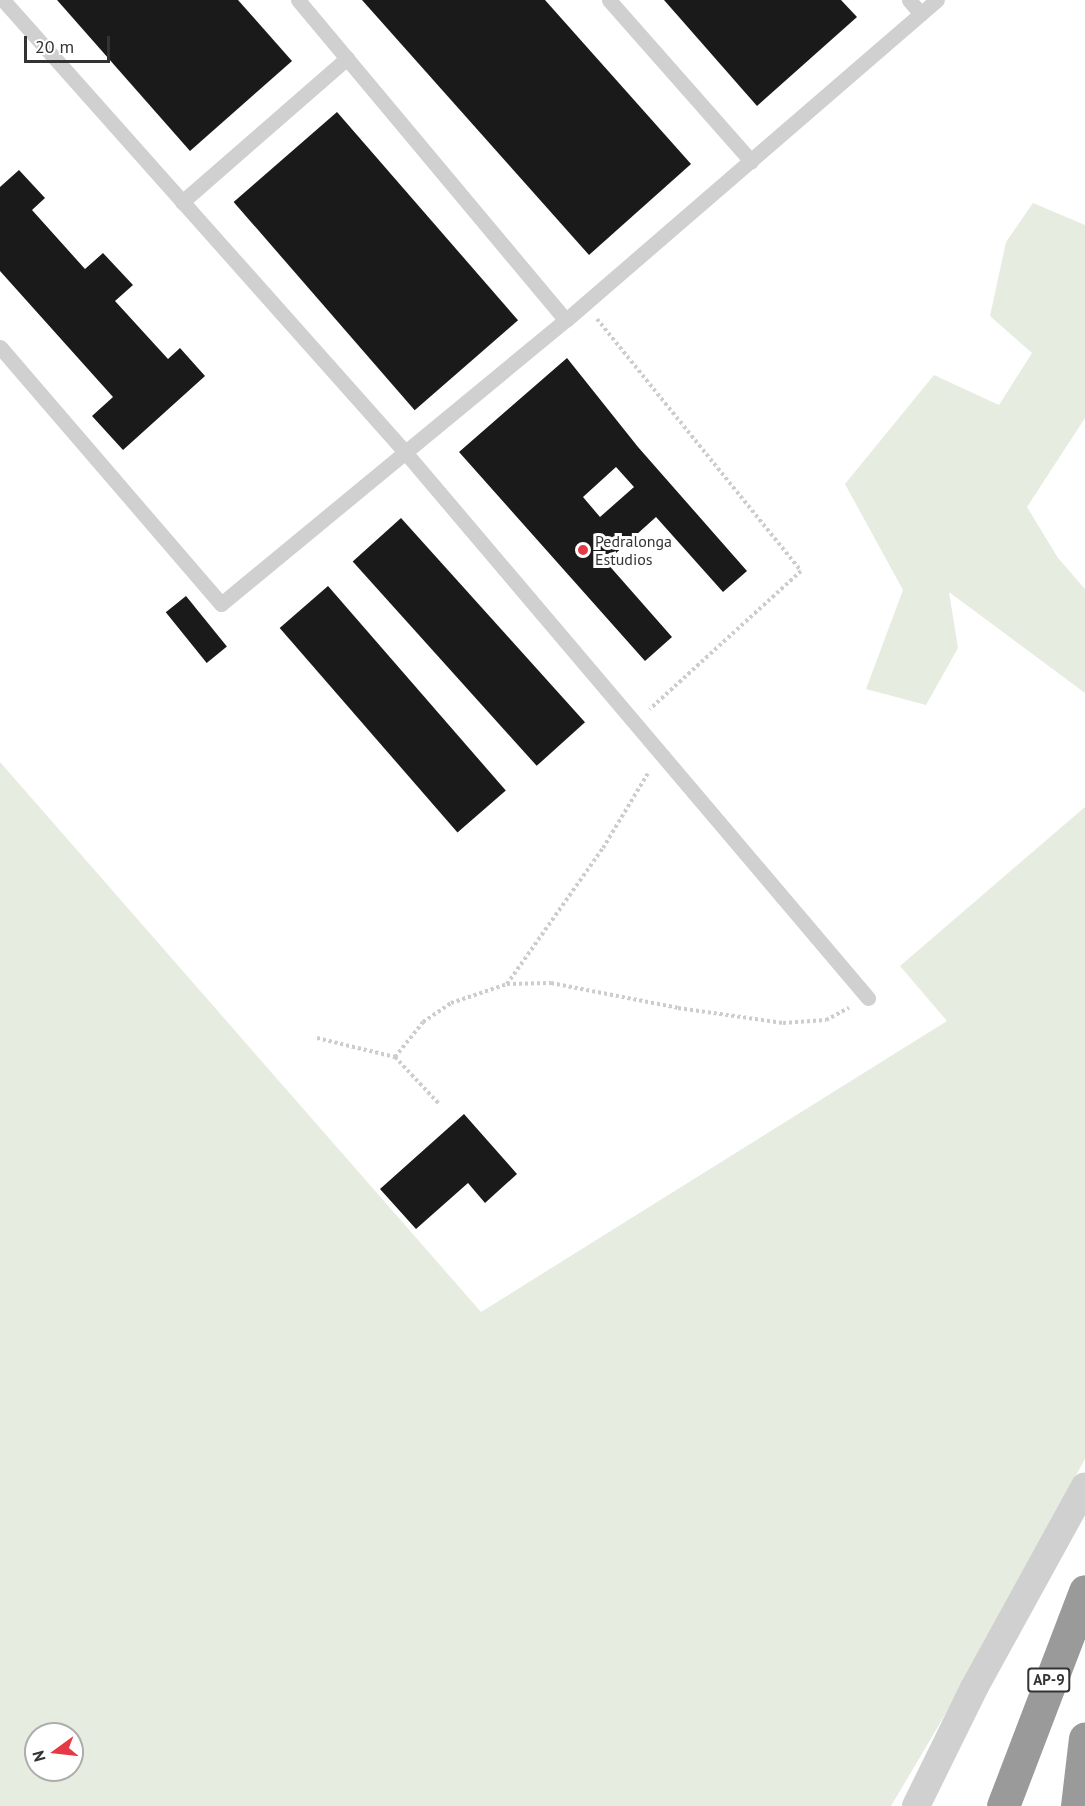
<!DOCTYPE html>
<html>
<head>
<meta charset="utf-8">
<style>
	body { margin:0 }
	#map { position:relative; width:1085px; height:1806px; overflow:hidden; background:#fff; font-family:"PT Sans",sans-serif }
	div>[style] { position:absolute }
	.green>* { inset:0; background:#e6ecdf }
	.building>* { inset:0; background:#1a1a1a; transform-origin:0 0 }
	.path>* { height:4px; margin-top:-2px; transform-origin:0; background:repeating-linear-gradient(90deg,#cdcdcd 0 3px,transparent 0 6px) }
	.service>* { height:15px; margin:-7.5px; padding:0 7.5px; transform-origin:7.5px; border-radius:7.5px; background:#d0d0d0 }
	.minor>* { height:28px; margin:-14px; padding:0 14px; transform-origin:14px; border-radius:14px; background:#d0d0d0 }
	.motorway>* { height:33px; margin:-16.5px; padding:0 16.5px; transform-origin:16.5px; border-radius:16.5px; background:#9a9a9a }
	.dots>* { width:16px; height:16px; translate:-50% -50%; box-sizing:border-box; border:3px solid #fff; border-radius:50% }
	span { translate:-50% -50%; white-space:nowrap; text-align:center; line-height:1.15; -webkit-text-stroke:6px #fff; paint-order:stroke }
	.shield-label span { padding:2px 4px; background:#fff; border:2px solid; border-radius:4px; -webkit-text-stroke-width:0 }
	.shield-label { font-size:15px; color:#333; font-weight:700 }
	.poi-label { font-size:16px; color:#333 }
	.left { translate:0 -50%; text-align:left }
	.north { position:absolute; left:24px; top:1722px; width:60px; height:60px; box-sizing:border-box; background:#fff; border:2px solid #adadad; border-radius:50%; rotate:255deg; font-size:16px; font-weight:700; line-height:24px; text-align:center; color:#333 }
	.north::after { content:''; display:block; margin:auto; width:21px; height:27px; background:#e63946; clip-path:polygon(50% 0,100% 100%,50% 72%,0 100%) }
	.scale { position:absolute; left:24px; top:36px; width:86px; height:27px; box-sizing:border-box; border:3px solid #333; border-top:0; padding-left:8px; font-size:18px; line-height:21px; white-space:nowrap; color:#333; -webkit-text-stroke:4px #fff; paint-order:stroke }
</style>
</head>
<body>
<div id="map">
	<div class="green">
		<i style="clip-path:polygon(1033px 203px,1085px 225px,1085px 418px,1027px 507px,1058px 558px,1085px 589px,1085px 693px,949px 592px,958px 648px,926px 705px,866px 689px,903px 590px,845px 484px,934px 375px,999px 405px,1032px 353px,990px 316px,1006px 242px)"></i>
		<i style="clip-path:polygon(evenodd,0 762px,481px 1312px,947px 1021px,900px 966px,1085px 807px,1085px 1459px,952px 1703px,891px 1806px,0 1806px,0 762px,36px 1734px,72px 1734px,72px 1770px,36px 1770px,36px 1734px)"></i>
	</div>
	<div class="building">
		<i style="clip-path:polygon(57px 0,238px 0,292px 61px,190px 151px)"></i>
		<i style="clip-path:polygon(362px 0,545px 0,691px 164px,589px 255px)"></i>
		<i style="clip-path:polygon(664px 0,841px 0,857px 17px,757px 106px)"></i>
		<i style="left:337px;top:112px;width:276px;height:137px;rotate:49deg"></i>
		<i style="clip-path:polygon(19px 170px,45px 198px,32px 210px,85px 269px,103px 253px,133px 285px,115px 301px,168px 359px,180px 348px,205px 376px,123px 450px,92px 416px,113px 397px,0 271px,0 187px)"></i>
		<i style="clip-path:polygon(evenodd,567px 358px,638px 447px,747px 571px,723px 592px,656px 517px,606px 562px,672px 637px,645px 661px,459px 452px,567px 358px,616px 467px,634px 487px,600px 517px,583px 497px,616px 467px)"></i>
		<i style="left:401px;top:518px;width:275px;height:65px;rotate:48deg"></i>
		<i style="left:328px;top:586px;width:271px;height:64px;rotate:49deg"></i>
		<i style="left:186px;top:596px;width:65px;height:26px;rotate:51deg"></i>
		<i style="clip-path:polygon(464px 1114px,517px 1174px,485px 1203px,468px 1183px,416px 1229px,380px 1189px)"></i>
	</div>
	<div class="path">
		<i style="left:597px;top:319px;width:324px;rotate:51deg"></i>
		<i style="left:801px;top:571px;width:205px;rotate:137.6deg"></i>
		<i style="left:507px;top:984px;width:166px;rotate:-54.8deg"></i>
		<i style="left:603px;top:848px;width:87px;rotate:-59deg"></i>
		<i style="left:317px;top:1038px;width:80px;rotate:13.7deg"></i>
		<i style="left:395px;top:1057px;width:66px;rotate:46.8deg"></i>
		<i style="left:395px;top:1057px;width:45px;rotate:-51.3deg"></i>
		<i style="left:423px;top:1022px;width:34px;rotate:-34deg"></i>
		<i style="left:451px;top:1003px;width:59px;rotate:-18.7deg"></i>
		<i style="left:507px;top:984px;width:44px;rotate:-1.3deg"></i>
		<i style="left:551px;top:983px;width:129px;rotate:11.1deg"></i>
		<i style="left:678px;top:1008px;width:106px;rotate:8.1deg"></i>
		<i style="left:783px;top:1023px;width:43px;rotate:-4deg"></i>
		<i style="left:826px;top:1020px;width:26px;rotate:-28deg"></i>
	</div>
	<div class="service">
		<i style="left:3px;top:0;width:605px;rotate:48.35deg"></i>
		<i style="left:405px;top:452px;width:716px;rotate:49.7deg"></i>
		<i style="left:298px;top:0;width:417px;rotate:50.1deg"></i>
		<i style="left:609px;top:0;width:215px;rotate:48.6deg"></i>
		<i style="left:909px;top:0;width:18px;rotate:49deg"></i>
		<i style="left:182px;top:202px;width:219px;rotate:-41.1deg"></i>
		<i style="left:0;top:347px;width:339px;rotate:49.3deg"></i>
		<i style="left:221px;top:604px;width:447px;rotate:-39.5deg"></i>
		<i style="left:566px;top:320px;width:490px;rotate:-40.8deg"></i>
	</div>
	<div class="minor">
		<i style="left:916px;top:1806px;width:131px;rotate:-63.8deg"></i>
		<i style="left:974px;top:1688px;width:230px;rotate:-61.2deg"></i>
	</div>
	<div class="motorway">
		<i style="left:1003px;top:1806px;width:230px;rotate:-69.1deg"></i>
		<i style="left:1077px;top:1806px;width:68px;rotate:-83.3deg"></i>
	</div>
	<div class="dots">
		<i style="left:583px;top:550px;background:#e63946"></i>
	</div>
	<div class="shield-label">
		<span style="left:1049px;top:1680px">AP-9</span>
	</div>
	<div class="poi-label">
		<span class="left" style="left:595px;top:550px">Pedralonga<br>Estudios</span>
	</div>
	<div class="north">N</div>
	<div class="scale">20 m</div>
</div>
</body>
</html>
